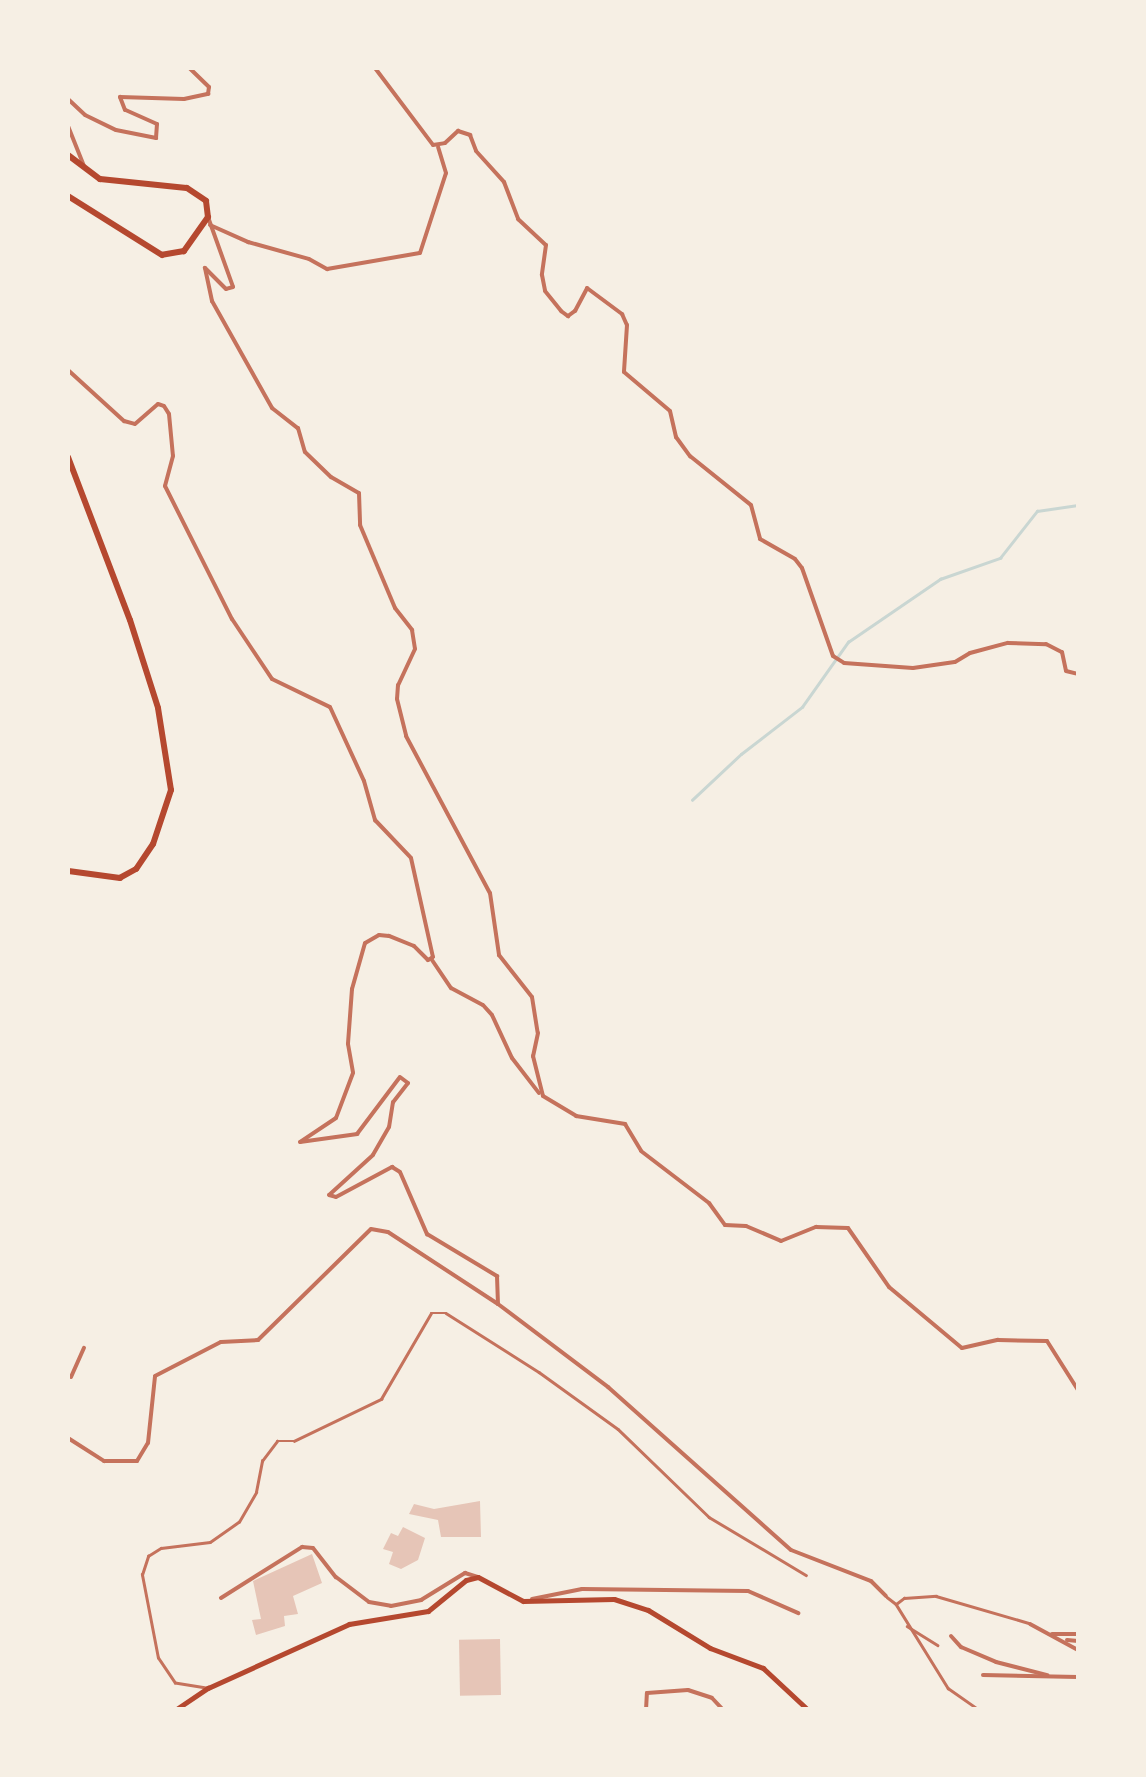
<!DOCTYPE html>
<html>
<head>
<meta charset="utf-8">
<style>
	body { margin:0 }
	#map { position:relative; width:1146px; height:1777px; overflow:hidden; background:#f6efe4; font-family:"IBM Plex Sans",sans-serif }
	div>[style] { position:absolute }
	.stream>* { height:2.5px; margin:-1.25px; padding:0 1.25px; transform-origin:1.25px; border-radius:1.25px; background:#c9d6d2 }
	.building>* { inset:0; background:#e6c5b7; transform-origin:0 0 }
	.pedestrian>* { height:2.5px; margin:-1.25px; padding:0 1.25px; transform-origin:1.25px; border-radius:1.25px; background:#c5725c }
	.minor>* { height:4px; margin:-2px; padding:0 2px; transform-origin:2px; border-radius:2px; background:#c5725c }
	.secondary>* { height:5px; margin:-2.5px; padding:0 2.5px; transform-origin:2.5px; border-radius:2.5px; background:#b5482f }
	.trunk>* { height:6px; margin:-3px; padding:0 3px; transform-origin:3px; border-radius:3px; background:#b5482f }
	span { translate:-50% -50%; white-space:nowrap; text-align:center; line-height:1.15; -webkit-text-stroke:10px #f6efe4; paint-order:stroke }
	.frame { position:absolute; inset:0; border:70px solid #f6efe4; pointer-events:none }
</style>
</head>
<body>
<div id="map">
	<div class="stream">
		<i style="left:692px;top:800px;width:67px;rotate:-43.2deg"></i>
		<i style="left:741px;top:754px;width:77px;rotate:-37.6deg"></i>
		<i style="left:802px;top:707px;width:80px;rotate:-54.7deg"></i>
		<i style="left:848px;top:642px;width:112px;rotate:-34.4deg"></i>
		<i style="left:940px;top:579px;width:64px;rotate:-19.3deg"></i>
		<i style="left:1000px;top:558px;width:60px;rotate:-51.8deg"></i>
		<i style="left:1037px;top:511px;width:41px;rotate:-8.3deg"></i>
	</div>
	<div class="building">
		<i style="clip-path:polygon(480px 1501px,481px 1537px,441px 1537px,438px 1520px,409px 1514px,414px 1504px,434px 1509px)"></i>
		<i style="clip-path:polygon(403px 1527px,425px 1538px,418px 1560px,401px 1569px,389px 1564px,393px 1552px,383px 1549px,391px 1533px,398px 1536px)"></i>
		<i style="clip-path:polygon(312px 1554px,322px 1583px,293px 1596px,298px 1614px,284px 1616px,285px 1626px,256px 1635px,252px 1620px,261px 1619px,253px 1581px)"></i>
		<i style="left:500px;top:1639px;width:56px;height:41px;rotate:89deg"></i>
	</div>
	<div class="pedestrian">
		<i style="left:887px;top:1597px;width:11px;rotate:38deg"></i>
		<i style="left:896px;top:1604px;width:10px;rotate:-37deg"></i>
		<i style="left:904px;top:1598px;width:32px;rotate:-4deg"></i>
		<i style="left:936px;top:1596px;width:97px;rotate:16.2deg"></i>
		<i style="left:896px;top:1604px;width:99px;rotate:58.2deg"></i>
		<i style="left:948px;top:1688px;width:39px;rotate:35deg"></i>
		<i style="left:907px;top:1626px;width:36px;rotate:32deg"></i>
		<i style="left:206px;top:1688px;width:31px;rotate:-171deg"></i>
		<i style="left:175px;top:1683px;width:30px;rotate:-124deg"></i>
		<i style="left:158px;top:1658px;width:85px;rotate:-100.9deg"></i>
		<i style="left:142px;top:1575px;width:20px;rotate:-72deg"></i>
		<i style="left:148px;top:1556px;width:15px;rotate:-32deg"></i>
		<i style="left:161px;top:1548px;width:49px;rotate:-7deg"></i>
		<i style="left:210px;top:1542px;width:35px;rotate:-35deg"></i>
		<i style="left:239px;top:1522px;width:34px;rotate:-60deg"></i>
		<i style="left:256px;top:1492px;width:32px;rotate:-79deg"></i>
		<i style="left:262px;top:1461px;width:25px;rotate:-53deg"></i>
		<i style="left:277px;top:1441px;width:17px"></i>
		<i style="left:294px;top:1441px;width:97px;rotate:-25.8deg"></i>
		<i style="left:381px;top:1399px;width:99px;rotate:-59.8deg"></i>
		<i style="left:431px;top:1313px;width:15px"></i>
		<i style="left:446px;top:1313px;width:110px;rotate:32.4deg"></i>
		<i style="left:539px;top:1372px;width:97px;rotate:35.8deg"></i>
		<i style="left:618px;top:1429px;width:127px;rotate:44deg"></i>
		<i style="left:709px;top:1517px;width:113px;rotate:30.9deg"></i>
	</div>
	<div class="minor">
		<i style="left:375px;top:68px;width:96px;rotate:53deg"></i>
		<i style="left:433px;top:145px;width:12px;rotate:-9deg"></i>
		<i style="left:445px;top:143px;width:18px;rotate:-43deg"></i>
		<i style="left:458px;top:131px;width:13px;rotate:18deg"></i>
		<i style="left:470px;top:135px;width:17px;rotate:69deg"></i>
		<i style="left:476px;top:151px;width:42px;rotate:47.9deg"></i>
		<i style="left:504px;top:182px;width:40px;rotate:69deg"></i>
		<i style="left:518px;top:219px;width:38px;rotate:43deg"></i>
		<i style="left:546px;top:245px;width:30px;rotate:98deg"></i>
		<i style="left:542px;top:275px;width:16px;rotate:79deg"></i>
		<i style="left:545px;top:291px;width:26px;rotate:51deg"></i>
		<i style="left:561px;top:311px;width:9px;rotate:36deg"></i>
		<i style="left:568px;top:316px;width:9px;rotate:-36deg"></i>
		<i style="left:575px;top:311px;width:26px;rotate:-62deg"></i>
		<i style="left:587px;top:288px;width:44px;rotate:36.6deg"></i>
		<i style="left:622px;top:314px;width:12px;rotate:66deg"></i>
		<i style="left:627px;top:325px;width:47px;rotate:93.7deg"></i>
		<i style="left:624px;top:372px;width:60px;rotate:40.3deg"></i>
		<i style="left:670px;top:411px;width:27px;rotate:77deg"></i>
		<i style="left:676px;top:437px;width:24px;rotate:54deg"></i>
		<i style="left:690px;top:456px;width:78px;rotate:38.8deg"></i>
		<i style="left:751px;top:505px;width:35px;rotate:75deg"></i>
		<i style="left:760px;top:539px;width:40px;rotate:29.7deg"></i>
		<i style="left:795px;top:559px;width:11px;rotate:52deg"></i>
		<i style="left:802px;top:568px;width:93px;rotate:70.6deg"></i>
		<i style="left:833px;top:656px;width:13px;rotate:32deg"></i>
		<i style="left:844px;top:663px;width:69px;rotate:4.1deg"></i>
		<i style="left:913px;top:668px;width:42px;rotate:-8.1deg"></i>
		<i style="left:955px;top:662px;width:17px;rotate:-31deg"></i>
		<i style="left:970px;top:653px;width:39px;rotate:-15deg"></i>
		<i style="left:1008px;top:643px;width:38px;rotate:2deg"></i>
		<i style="left:1046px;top:644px;width:18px;rotate:27deg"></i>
		<i style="left:1062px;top:652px;width:19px;rotate:78deg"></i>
		<i style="left:1066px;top:671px;width:12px;rotate:14deg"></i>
		<i style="left:68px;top:99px;width:23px;rotate:43deg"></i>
		<i style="left:85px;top:115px;width:34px;rotate:26deg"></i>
		<i style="left:116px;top:130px;width:41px;rotate:11.3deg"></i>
		<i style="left:156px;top:138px;width:14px;rotate:-86deg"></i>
		<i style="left:157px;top:124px;width:35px;rotate:-156deg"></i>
		<i style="left:125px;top:110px;width:14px;rotate:-111deg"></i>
		<i style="left:120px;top:97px;width:64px;rotate:1.8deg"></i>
		<i style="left:184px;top:99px;width:25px;rotate:-12deg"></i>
		<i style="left:208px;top:94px;width:7px;rotate:-82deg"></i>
		<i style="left:209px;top:87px;width:28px;rotate:-136deg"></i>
		<i style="left:68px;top:126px;width:43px;rotate:68.2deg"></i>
		<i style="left:208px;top:217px;width:74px;rotate:70.3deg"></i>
		<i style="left:233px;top:287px;width:7px;rotate:164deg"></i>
		<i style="left:226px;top:289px;width:30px;rotate:-135deg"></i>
		<i style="left:205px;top:268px;width:34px;rotate:78deg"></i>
		<i style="left:212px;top:301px;width:123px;rotate:60.7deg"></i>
		<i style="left:272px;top:408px;width:33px;rotate:38deg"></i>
		<i style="left:298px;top:428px;width:25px;rotate:74deg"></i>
		<i style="left:305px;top:452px;width:36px;rotate:44deg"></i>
		<i style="left:331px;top:477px;width:32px;rotate:30deg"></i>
		<i style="left:359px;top:493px;width:32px;rotate:88deg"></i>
		<i style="left:360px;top:525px;width:90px;rotate:67.1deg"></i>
		<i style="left:395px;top:608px;width:28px;rotate:52deg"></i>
		<i style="left:412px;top:630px;width:19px;rotate:81deg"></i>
		<i style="left:415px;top:649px;width:40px;rotate:115deg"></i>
		<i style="left:398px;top:685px;width:14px;rotate:94deg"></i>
		<i style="left:397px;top:699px;width:38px;rotate:76deg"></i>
		<i style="left:406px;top:736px;width:178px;rotate:61.9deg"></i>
		<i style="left:490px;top:893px;width:63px;rotate:81.7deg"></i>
		<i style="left:499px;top:955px;width:53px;rotate:51.8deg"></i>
		<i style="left:532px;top:997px;width:36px;rotate:81deg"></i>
		<i style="left:538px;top:1033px;width:24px;rotate:102deg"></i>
		<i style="left:533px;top:1056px;width:41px;rotate:76deg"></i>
		<i style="left:543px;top:1096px;width:39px;rotate:31deg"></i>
		<i style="left:576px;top:1116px;width:50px;rotate:9.3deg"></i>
		<i style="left:625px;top:1124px;width:31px;rotate:59deg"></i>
		<i style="left:641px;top:1151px;width:86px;rotate:37.4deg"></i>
		<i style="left:709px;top:1203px;width:27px;rotate:54deg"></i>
		<i style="left:725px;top:1225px;width:21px;rotate:3deg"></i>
		<i style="left:746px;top:1226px;width:38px;rotate:23deg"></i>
		<i style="left:781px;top:1241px;width:38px;rotate:-22deg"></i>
		<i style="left:816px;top:1227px;width:32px;rotate:2deg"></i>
		<i style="left:848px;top:1228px;width:72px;rotate:55.2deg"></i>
		<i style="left:889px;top:1287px;width:95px;rotate:39.9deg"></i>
		<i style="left:962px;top:1348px;width:37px;rotate:-13deg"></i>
		<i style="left:998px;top:1340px;width:49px;rotate:1.2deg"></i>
		<i style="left:1047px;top:1341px;width:58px;rotate:57.7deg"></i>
		<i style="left:210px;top:225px;width:42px;rotate:24.1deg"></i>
		<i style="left:248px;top:242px;width:63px;rotate:15.6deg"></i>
		<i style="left:309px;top:259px;width:21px;rotate:29deg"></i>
		<i style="left:327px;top:269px;width:94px;rotate:-9.8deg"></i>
		<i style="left:420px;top:253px;width:84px;rotate:-72deg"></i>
		<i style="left:446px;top:173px;width:27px;rotate:-107deg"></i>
		<i style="left:68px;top:370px;width:76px;rotate:42.3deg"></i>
		<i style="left:124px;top:421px;width:11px;rotate:15deg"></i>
		<i style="left:135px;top:424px;width:30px;rotate:-41deg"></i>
		<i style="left:158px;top:404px;width:6px;rotate:18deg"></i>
		<i style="left:164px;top:406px;width:9px;rotate:58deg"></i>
		<i style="left:169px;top:414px;width:42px;rotate:84.6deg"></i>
		<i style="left:173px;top:456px;width:31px;rotate:105deg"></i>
		<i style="left:165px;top:486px;width:149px;rotate:63.3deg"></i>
		<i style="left:232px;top:619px;width:72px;rotate:56.3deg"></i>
		<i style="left:272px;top:679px;width:64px;rotate:25.8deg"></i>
		<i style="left:330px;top:707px;width:81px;rotate:65.3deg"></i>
		<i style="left:364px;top:781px;width:41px;rotate:74.2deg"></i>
		<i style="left:375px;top:820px;width:52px;rotate:46.5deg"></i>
		<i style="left:411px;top:858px;width:101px;rotate:77.5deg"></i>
		<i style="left:433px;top:957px;width:6px;rotate:149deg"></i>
		<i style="left:428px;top:960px;width:20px;rotate:-135deg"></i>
		<i style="left:414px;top:946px;width:27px;rotate:-158deg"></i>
		<i style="left:389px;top:936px;width:10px;rotate:-174deg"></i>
		<i style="left:379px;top:935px;width:16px;rotate:150deg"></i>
		<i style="left:365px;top:943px;width:48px;rotate:105.8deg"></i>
		<i style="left:352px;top:989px;width:55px;rotate:94.2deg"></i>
		<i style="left:348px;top:1044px;width:29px;rotate:80deg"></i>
		<i style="left:353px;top:1073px;width:48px;rotate:110.7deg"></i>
		<i style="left:336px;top:1118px;width:43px;rotate:146.3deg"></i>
		<i style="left:300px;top:1142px;width:58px;rotate:-8deg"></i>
		<i style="left:357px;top:1134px;width:71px;rotate:-53deg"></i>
		<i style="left:400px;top:1077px;width:10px;rotate:37deg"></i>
		<i style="left:408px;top:1083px;width:24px;rotate:128deg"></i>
		<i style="left:393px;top:1102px;width:25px;rotate:99deg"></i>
		<i style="left:389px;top:1127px;width:32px;rotate:120deg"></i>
		<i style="left:373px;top:1155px;width:59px;rotate:137.7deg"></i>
		<i style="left:329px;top:1195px;width:7px;rotate:16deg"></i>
		<i style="left:336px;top:1197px;width:64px;rotate:-28.2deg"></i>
		<i style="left:392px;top:1167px;width:9px;rotate:32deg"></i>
		<i style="left:400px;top:1172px;width:68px;rotate:66.5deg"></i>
		<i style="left:427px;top:1234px;width:82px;rotate:31deg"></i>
		<i style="left:497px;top:1276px;width:28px;rotate:88deg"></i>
		<i style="left:498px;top:1304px;width:138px;rotate:37deg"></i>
		<i style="left:608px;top:1387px;width:245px;rotate:41.7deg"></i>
		<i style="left:791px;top:1550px;width:86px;rotate:21.2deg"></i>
		<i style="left:871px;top:1581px;width:21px;rotate:45deg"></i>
		<i style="left:432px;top:960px;width:34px;rotate:56deg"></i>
		<i style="left:451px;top:988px;width:36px;rotate:28deg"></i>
		<i style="left:483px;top:1005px;width:13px;rotate:48deg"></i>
		<i style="left:492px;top:1015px;width:47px;rotate:65.1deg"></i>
		<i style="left:512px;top:1058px;width:44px;rotate:52.4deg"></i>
		<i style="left:71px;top:1377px;width:32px;rotate:-66deg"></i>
		<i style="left:68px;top:1438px;width:43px;rotate:32.6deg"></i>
		<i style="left:104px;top:1461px;width:33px"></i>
		<i style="left:137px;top:1461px;width:21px;rotate:-59deg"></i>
		<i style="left:148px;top:1443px;width:67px;rotate:-84deg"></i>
		<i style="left:155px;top:1376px;width:74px;rotate:-27.3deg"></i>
		<i style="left:221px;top:1342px;width:37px;rotate:-3deg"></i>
		<i style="left:258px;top:1340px;width:158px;rotate:-44.5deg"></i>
		<i style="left:371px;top:1229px;width:17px;rotate:10deg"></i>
		<i style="left:388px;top:1232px;width:131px;rotate:33.2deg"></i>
		<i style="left:221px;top:1598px;width:96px;rotate:-32.2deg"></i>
		<i style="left:302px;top:1547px;width:11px;rotate:5deg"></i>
		<i style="left:313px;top:1548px;width:37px;rotate:52deg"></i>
		<i style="left:336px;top:1577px;width:41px;rotate:37.1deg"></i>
		<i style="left:369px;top:1602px;width:22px;rotate:10deg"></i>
		<i style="left:391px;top:1606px;width:31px;rotate:-11deg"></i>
		<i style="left:421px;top:1600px;width:52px;rotate:-31.5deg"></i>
		<i style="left:465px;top:1573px;width:14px;rotate:17deg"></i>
		<i style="left:532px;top:1599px;width:51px;rotate:-11.3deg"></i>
		<i style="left:582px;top:1589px;width:166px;rotate:0.7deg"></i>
		<i style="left:748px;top:1591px;width:55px;rotate:23.7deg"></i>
		<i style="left:1030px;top:1624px;width:55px;rotate:28.4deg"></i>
		<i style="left:1052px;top:1634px;width:26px"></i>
		<i style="left:951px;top:1636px;width:15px;rotate:48deg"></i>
		<i style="left:961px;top:1647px;width:38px;rotate:23deg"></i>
		<i style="left:996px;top:1662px;width:53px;rotate:14.3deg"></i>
		<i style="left:1067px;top:1640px;width:11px;rotate:5deg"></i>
		<i style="left:983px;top:1675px;width:95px;rotate:1.2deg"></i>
		<i style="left:646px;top:1710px;width:17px;rotate:-87deg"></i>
		<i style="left:647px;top:1693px;width:41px;rotate:-4.2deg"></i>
		<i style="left:688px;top:1690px;width:25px;rotate:18deg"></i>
		<i style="left:712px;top:1698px;width:16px;rotate:47deg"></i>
	</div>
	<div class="secondary">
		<i style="left:175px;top:1710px;width:40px;rotate:-34deg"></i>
		<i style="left:208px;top:1688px;width:155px;rotate:-24.4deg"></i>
		<i style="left:349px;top:1624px;width:80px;rotate:-9.3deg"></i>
		<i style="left:428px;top:1611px;width:49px;rotate:-39.2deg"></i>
		<i style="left:466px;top:1580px;width:12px;rotate:-14deg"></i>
		<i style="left:478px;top:1577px;width:51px;rotate:28.1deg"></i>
		<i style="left:523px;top:1601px;width:91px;rotate:-1.3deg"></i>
		<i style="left:614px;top:1599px;width:36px;rotate:18deg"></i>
		<i style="left:648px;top:1610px;width:73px;rotate:31.5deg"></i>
		<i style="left:710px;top:1648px;width:57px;rotate:20.7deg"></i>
		<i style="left:763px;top:1668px;width:62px;rotate:43deg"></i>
	</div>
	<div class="trunk">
		<i style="left:68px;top:155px;width:40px;rotate:37deg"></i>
		<i style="left:100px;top:179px;width:87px;rotate:5.9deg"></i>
		<i style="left:187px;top:188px;width:23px;rotate:34deg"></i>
		<i style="left:206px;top:201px;width:16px;rotate:83deg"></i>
		<i style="left:208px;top:217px;width:42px;rotate:125.2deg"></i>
		<i style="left:184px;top:251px;width:22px;rotate:170deg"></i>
		<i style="left:162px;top:255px;width:111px;rotate:-147.9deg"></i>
		<i style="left:68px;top:457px;width:174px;rotate:69.2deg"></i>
		<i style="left:130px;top:620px;width:92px;rotate:72.3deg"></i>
		<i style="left:158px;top:708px;width:83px;rotate:81deg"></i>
		<i style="left:171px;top:790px;width:57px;rotate:108.4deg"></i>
		<i style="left:153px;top:844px;width:30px;rotate:124deg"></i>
		<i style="left:136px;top:869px;width:18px;rotate:151deg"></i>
		<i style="left:120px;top:878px;width:52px;rotate:-172.3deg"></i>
	</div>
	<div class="frame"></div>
</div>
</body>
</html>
